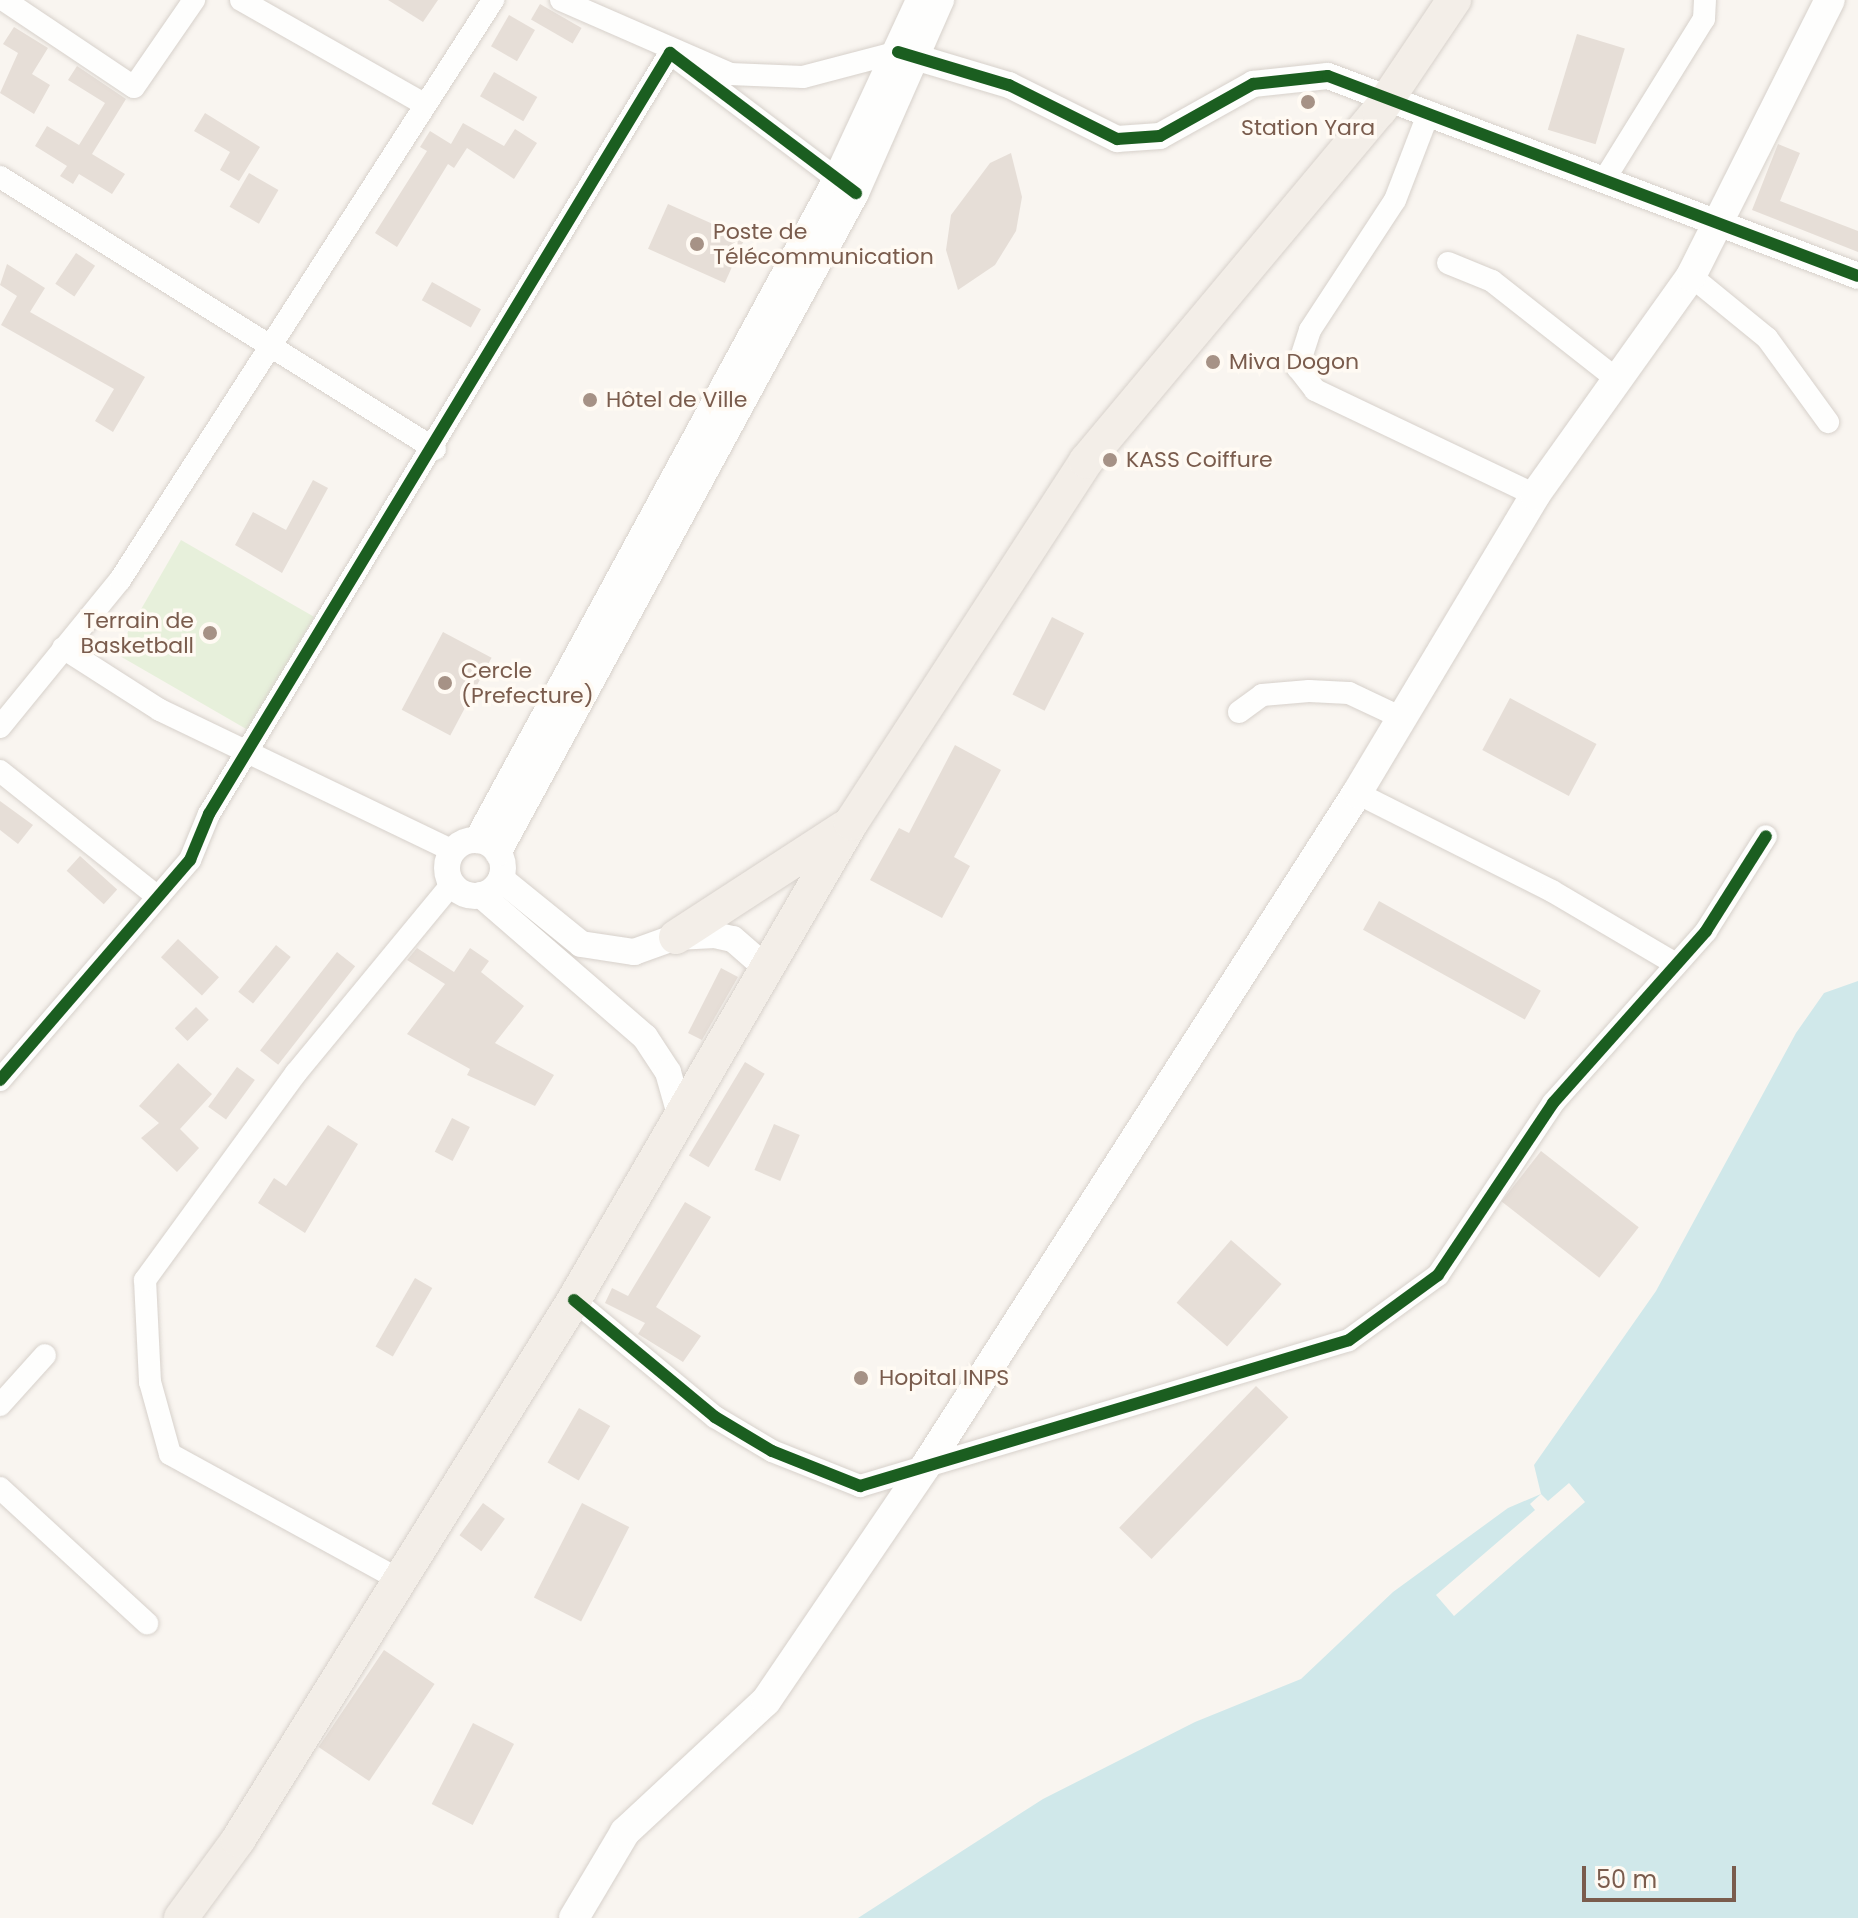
<!DOCTYPE html>
<html>
<head>
<meta charset="utf-8">
<style>
	body { margin:0 }
	#map { position:relative; width:1858px; height:1918px; overflow:hidden; background:#f9f5f0; font-family:Poppins,sans-serif }
	div>[style] { position:absolute }
	.green>* { inset:0; background:#e7f0db; transform-origin:0 0 }
	.water>* { inset:0; background:#d0e8ea }
	.pier>* { inset:0; background:#f9f5f0 }
	.building>* { inset:0; background:#e6ded7; transform-origin:0 0 }
	.roads { filter:drop-shadow(0 0 2px #d7d1cb) drop-shadow(0 0 2px #d7d1cb) }
	.minor>* { height:22px; margin:-11px; padding:0 11px; transform-origin:11px; border-radius:11px; background:#fefefd }
	.tertiary>* { height:26px; margin:-13px; padding:0 13px; transform-origin:13px; border-radius:13px; background:#fefefd }
	.tertiary>.ring { margin:-13px; padding:0; box-sizing:content-box; background:none; border:26px solid #fefefd; border-radius:50% }
	.secondary>* { height:30px; margin:-15px; padding:0 15px; transform-origin:15px; border-radius:15px; background:#fefefd }
	.primary>* { height:34px; margin:-17px; padding:0 17px; transform-origin:17px; border-radius:17px; background:#f3eee8 }
	.cycleway>* { height:12px; margin:-6px; padding:0 6px; transform-origin:6px; border-radius:6px; background:#1b5e20 }
	.dots>* { width:22px; height:22px; translate:-50% -50%; box-sizing:border-box; border:4px solid #fffaf3; border-radius:50% }
	span { translate:-50% -50%; white-space:nowrap; text-align:center; line-height:1.15; -webkit-text-stroke:7px #fffaf3; paint-order:stroke }
	.poi-label { font-size:22px; color:#7a5c4d }
	.left { translate:0 -50%; text-align:left }
	.right { translate:-100% -50%; text-align:right }
	.scale { position:absolute; left:1582px; top:1866px; width:154px; height:36px; box-sizing:border-box; border:4px solid #7a5c4d; border-top:0; padding-left:10px; font-size:24px; line-height:28px; white-space:nowrap; color:#7a5c4d; -webkit-text-stroke:6px #fffaf3; paint-order:stroke }
</style>
</head>
<body>
<div id="map">
	<div class="green">
		<i style="left:181px;top:540px;width:154px;height:131px;rotate:30deg"></i>
	</div>
	<div class="water">
		<i style="clip-path:polygon(1858px 981px,1858px 1918px,858px 1918px,1043px 1799px,1195px 1722px,1301px 1679px,1393px 1592px,1508px 1508px,1541px 1494px,1534px 1465px,1656px 1291px,1796px 1033px,1824px 993px)"></i>
	</div>
	<div class="pier">
		<i style="clip-path:polygon(1569px 1483px,1585px 1502px,1454px 1616px,1436px 1595px,1535px 1510px,1530px 1504px,1541px 1494px,1548px 1501px)"></i>
	</div>
	<div class="building">
		<i style="clip-path:polygon(388px 0,438px 0,423px 22px)"></i>
		<i style="left:540px;top:4px;width:48px;height:18px;rotate:30deg"></i>
		<i style="left:509px;top:15px;width:30px;height:36px;rotate:30deg"></i>
		<i style="clip-path:polygon(14px 27px,48px 48px,32px 74px,50px 85px,34px 114px,0 93px,18px 53px,3px 44px)"></i>
		<i style="left:1577px;top:34px;width:50px;height:100px;rotate:17deg"></i>
		<i style="clip-path:polygon(77px 66px,126px 99px,92px 154px,125px 174px,112px 194px,79px 174px,73px 184px,60px 176px,67px 166px,35px 146px,47px 126px,79px 145px,105px 103px,68px 80px)"></i>
		<i style="left:494px;top:72px;width:50px;height:28px;rotate:30deg"></i>
		<i style="clip-path:polygon(205px 113px,260px 147px,239px 181px,220px 170px,230px 152px,194px 131px)"></i>
		<i style="clip-path:polygon(463px 123px,504px 146px,515px 129px,537px 143px,514px 179px,467px 148px,454px 168px,448px 164px,397px 247px,375px 233px,427px 151px,420px 147px,430px 131px,451px 144px)"></i>
		<i style="clip-path:polygon(1778px 144px,1800px 153px,1780px 201px,1858px 231px,1858px 252px,1752px 210px)"></i>
		<i style="clip-path:polygon(1011px 153px,1022px 197px,1016px 231px,995px 265px,958px 290px,946px 250px,951px 215px,990px 163px)"></i>
		<i style="left:249px;top:173px;width:34px;height:39px;rotate:30deg"></i>
		<i style="left:668px;top:204px;width:84px;height:49px;rotate:24deg"></i>
		<i style="left:76px;top:253px;width:23px;height:37px;rotate:34deg"></i>
		<i style="clip-path:polygon(7px 264px,45px 288px,30px 312px,145px 377px,113px 432px,95px 421px,114px 389px,1px 325px,17px 296px,0 285px)"></i>
		<i style="left:432px;top:282px;width:56px;height:21px;rotate:29deg"></i>
		<i style="clip-path:polygon(313px 480px,328px 488px,282px 573px,235px 545px,253px 512px,286px 530px)"></i>
		<i style="left:1052px;top:617px;width:36px;height:87px;rotate:27deg"></i>
		<i style="left:443px;top:632px;width:55px;height:88px;rotate:28deg"></i>
		<i style="left:1510px;top:698px;width:98px;height:59px;rotate:28deg"></i>
		<i style="clip-path:polygon(955px 745px,1001px 770px,954px 857px,970px 866px,942px 918px,870px 880px,899px 828px,909px 833px)"></i>
		<i style="clip-path:polygon(0 801px,33px 825px,18px 844px,0 830px)"></i>
		<i style="left:80px;top:856px;width:50px;height:20px;rotate:42deg"></i>
		<i style="left:1379px;top:901px;width:185px;height:33px;rotate:29deg"></i>
		<i style="left:178px;top:939px;width:56px;height:25px;rotate:43deg"></i>
		<i style="left:276px;top:945px;width:19px;height:60px;rotate:39deg"></i>
		<i style="clip-path:polygon(417px 948px,454px 972px,470px 948px,489px 961px,481px 972px,524px 1006px,495px 1043px,554px 1075px,535px 1106px,467px 1075px,470px 1069px,407px 1034px,445px 984px,407px 960px)"></i>
		<i style="left:337px;top:952px;width:23px;height:125px;rotate:38deg"></i>
		<i style="clip-path:polygon(721px 968px,738px 977px,702px 1040px,688px 1033px)"></i>
		<i style="left:196px;top:1007px;width:18px;height:30px;rotate:45deg"></i>
		<i style="left:745px;top:1062px;width:23px;height:109px;rotate:31deg"></i>
		<i style="clip-path:polygon(178px 1063px,212px 1094px,180px 1129px,199px 1148px,177px 1172px,141px 1138px,159px 1123px,139px 1106px)"></i>
		<i style="left:237px;top:1067px;width:22px;height:49px;rotate:36deg"></i>
		<i style="left:452px;top:1118px;width:20px;height:38px;rotate:27deg"></i>
		<i style="left:774px;top:1124px;width:28px;height:50px;rotate:23deg"></i>
		<i style="clip-path:polygon(328px 1125px,358px 1144px,305px 1233px,258px 1203px,274px 1178px,286px 1186px)"></i>
		<i style="left:1541px;top:1151px;width:124px;height:64px;rotate:38deg"></i>
		<i style="clip-path:polygon(685px 1202px,711px 1217px,656px 1307px,701px 1336px,683px 1362px,638px 1334px,645px 1323px,605px 1303px,612px 1288px,628px 1296px)"></i>
		<i style="left:1231px;top:1240px;width:67px;height:83px;rotate:41deg"></i>
		<i style="left:415px;top:1278px;width:20px;height:79px;rotate:30deg"></i>
		<i style="left:1256px;top:1386px;width:45px;height:197px;rotate:44deg"></i>
		<i style="left:579px;top:1408px;width:36px;height:63px;rotate:30deg"></i>
		<i style="left:483px;top:1503px;width:27px;height:40px;rotate:36deg"></i>
		<i style="left:582px;top:1503px;width:53px;height:106px;rotate:27deg"></i>
		<i style="left:384px;top:1650px;width:61px;height:117px;rotate:34deg"></i>
		<i style="left:473px;top:1723px;width:46px;height:91px;rotate:27deg"></i>
	</div>
	<div class="roads">
		<div class="minor">
			<i style="left:4px;top:0;width:156px;rotate:33.8deg"></i>
			<i style="left:134px;top:87px;width:106px;rotate:-55.4deg"></i>
			<i style="left:241px;top:0;width:208px;rotate:29.6deg"></i>
			<i style="left:561px;top:0;width:184px;rotate:23.6deg"></i>
			<i style="left:730px;top:74px;width:73px;rotate:2.4deg"></i>
			<i style="left:803px;top:77px;width:98px;rotate:-14.7deg"></i>
			<i style="left:1429px;top:112px;width:94px;rotate:111.1deg"></i>
			<i style="left:1395px;top:200px;width:155px;rotate:123.2deg"></i>
			<i style="left:1310px;top:330px;width:40px;rotate:108deg"></i>
			<i style="left:1298px;top:368px;width:28px;rotate:52deg"></i>
			<i style="left:1315px;top:390px;width:244px;rotate:25.5deg"></i>
			<i style="left:0;top:177px;width:513px;rotate:32.02deg"></i>
			<i style="left:1604px;top:180px;width:190px;rotate:-58.2deg"></i>
			<i style="left:1704px;top:19px;width:19px;rotate:-87deg"></i>
			<i style="left:1448px;top:263px;width:48px;rotate:22.2deg"></i>
			<i style="left:1492px;top:281px;width:155px;rotate:38.2deg"></i>
			<i style="left:1691px;top:276px;width:98px;rotate:39.2deg"></i>
			<i style="left:1767px;top:338px;width:104px;rotate:54deg"></i>
			<i style="left:63px;top:648px;width:115px;rotate:32.6deg"></i>
			<i style="left:160px;top:710px;width:325px;rotate:25.7deg"></i>
			<i style="left:1239px;top:712px;width:29px;rotate:-36deg"></i>
			<i style="left:1262px;top:695px;width:47px;rotate:-4.9deg"></i>
			<i style="left:1309px;top:691px;width:40px;rotate:2.9deg"></i>
			<i style="left:1349px;top:693px;width:56px;rotate:25.2deg"></i>
			<i style="left:0;top:727px;width:190px;rotate:-50.8deg"></i>
			<i style="left:120px;top:580px;width:690px;rotate:-57.25deg"></i>
			<i style="left:0;top:771px;width:202px;rotate:38.6deg"></i>
			<i style="left:1357px;top:793px;width:218px;rotate:26.7deg"></i>
			<i style="left:1552px;top:891px;width:144px;rotate:30.5deg"></i>
			<i style="left:0;top:1080px;width:291px;rotate:-49.2deg"></i>
			<i style="left:190px;top:860px;width:50px;rotate:-67.6deg"></i>
			<i style="left:209px;top:814px;width:890px;rotate:-58.79deg"></i>
			<i style="left:670px;top:53px;width:224px;rotate:37deg"></i>
			<i style="left:574px;top:1300px;width:183px;rotate:39.7deg"></i>
			<i style="left:715px;top:1417px;width:66px;rotate:30.8deg"></i>
			<i style="left:772px;top:1451px;width:95px;rotate:21.7deg"></i>
			<i style="left:860px;top:1486px;width:510px;rotate:-16.62deg"></i>
			<i style="left:1349px;top:1340px;width:110px;rotate:-36.1deg"></i>
			<i style="left:1438px;top:1275px;width:207px;rotate:-56.2deg"></i>
			<i style="left:1553px;top:1103px;width:230px;rotate:-48.3deg"></i>
			<i style="left:1706px;top:931px;width:112px;rotate:-57.7deg"></i>
			<i style="left:0;top:1405px;width:67px;rotate:-48deg"></i>
			<i style="left:0;top:1488px;width:200px;rotate:42.6deg"></i>
			<i style="left:400px;top:1580px;width:262px;rotate:-151.3deg"></i>
			<i style="left:170px;top:1454px;width:75px;rotate:-105.5deg"></i>
			<i style="left:150px;top:1382px;width:102px;rotate:-92.8deg"></i>
			<i style="left:145px;top:1280px;width:256px;rotate:-53.9deg"></i>
			<i style="left:296px;top:1073px;width:245px;rotate:-50.5deg"></i>
		</div>
		<div class="tertiary">
			<i style="left:898px;top:52px;width:116px;rotate:16.6deg"></i>
			<i style="left:1009px;top:85px;width:121px;rotate:26.6deg"></i>
			<i style="left:1117px;top:139px;width:43px;rotate:-4deg"></i>
			<i style="left:1160px;top:136px;width:107px;rotate:-29.2deg"></i>
			<i style="left:1253px;top:84px;width:75px;rotate:-6.1deg"></i>
			<i style="left:1328px;top:76px;width:566px;rotate:20.67deg"></i>
			<i style="left:477px;top:840px;width:752px;rotate:-61.49deg"></i>
			<i style="left:836px;top:179px;width:197px;rotate:-65.1deg"></i>
			<i class="ring" style="left:447px;top:840px;width:30px;height:30px"></i>
			<i style="left:498px;top:853px;width:751px;rotate:-61.52deg"></i>
			<i style="left:856px;top:193px;width:211px;rotate:-66.2deg"></i>
			<i style="left:501px;top:879px;width:103px;rotate:39.1deg"></i>
			<i style="left:581px;top:944px;width:54px;rotate:8.6deg"></i>
			<i style="left:634px;top:952px;width:45px;rotate:-19.7deg"></i>
			<i style="left:676px;top:937px;width:39px;rotate:-3deg"></i>
			<i style="left:715px;top:935px;width:18px;rotate:13deg"></i>
			<i style="left:733px;top:939px;width:43px;rotate:41.2deg"></i>
			<i style="left:481px;top:895px;width:217px;rotate:40.9deg"></i>
			<i style="left:645px;top:1037px;width:42px;rotate:56.7deg"></i>
			<i style="left:668px;top:1072px;width:48px;rotate:74.2deg"></i>
		</div>
		<div class="secondary">
			<i style="left:574px;top:1918px;width:100px;rotate:-59.3deg"></i>
			<i style="left:625px;top:1832px;width:192px;rotate:-42.9deg"></i>
			<i style="left:766px;top:1701px;width:283px;rotate:-55.8deg"></i>
			<i style="left:925px;top:1467px;width:801px;rotate:-57.34deg"></i>
			<i style="left:1357px;top:793px;width:347px;rotate:-59.1deg"></i>
			<i style="left:1535px;top:495px;width:269px;rotate:-54.5deg"></i>
			<i style="left:1691px;top:276px;width:309px;rotate:-63.3deg"></i>
		</div>
		<div class="primary">
			<i style="left:676px;top:937px;width:200px;rotate:-33deg"></i>
			<i style="left:181px;top:1918px;width:97px;rotate:-53.8deg"></i>
			<i style="left:238px;top:1840px;width:636px;rotate:-58.11deg"></i>
			<i style="left:574px;top:1300px;width:552px;rotate:-59.86deg"></i>
			<i style="left:851px;top:823px;width:432px;rotate:-57deg"></i>
			<i style="left:1086px;top:461px;width:458px;rotate:-50.1deg"></i>
			<i style="left:1380px;top:110px;width:133px;rotate:-56.1deg"></i>
		</div>
	</div>
	<div class="cycleway">
		<i style="left:898px;top:52px;width:116px;rotate:16.6deg"></i>
		<i style="left:1009px;top:85px;width:121px;rotate:26.6deg"></i>
		<i style="left:1117px;top:139px;width:43px;rotate:-4deg"></i>
		<i style="left:1160px;top:136px;width:107px;rotate:-29.2deg"></i>
		<i style="left:1253px;top:84px;width:75px;rotate:-6.1deg"></i>
		<i style="left:1328px;top:76px;width:566px;rotate:20.67deg"></i>
		<i style="left:0;top:1080px;width:291px;rotate:-49.2deg"></i>
		<i style="left:190px;top:860px;width:50px;rotate:-67.6deg"></i>
		<i style="left:209px;top:814px;width:890px;rotate:-58.79deg"></i>
		<i style="left:670px;top:53px;width:233px;rotate:37deg"></i>
		<i style="left:574px;top:1300px;width:183px;rotate:39.7deg"></i>
		<i style="left:715px;top:1417px;width:66px;rotate:30.8deg"></i>
		<i style="left:772px;top:1451px;width:95px;rotate:21.7deg"></i>
		<i style="left:860px;top:1486px;width:510px;rotate:-16.62deg"></i>
		<i style="left:1349px;top:1340px;width:110px;rotate:-36.1deg"></i>
		<i style="left:1438px;top:1275px;width:207px;rotate:-56.2deg"></i>
		<i style="left:1553px;top:1103px;width:230px;rotate:-48.3deg"></i>
		<i style="left:1706px;top:931px;width:112px;rotate:-57.7deg"></i>
	</div>
	<div class="dots">
		<i style="left:1308px;top:102px;background:#a69286"></i>
		<i style="left:697px;top:244px;background:#a69286"></i>
		<i style="left:1213px;top:362px;background:#a69286"></i>
		<i style="left:590px;top:400px;background:#a69286"></i>
		<i style="left:1110px;top:460px;background:#a69286"></i>
		<i style="left:210px;top:633px;background:#a69286"></i>
		<i style="left:445px;top:683px;background:#a69286"></i>
		<i style="left:861px;top:1378px;background:#a69286"></i>
	</div>
	<div class="poi-label">
		<span style="left:1308px;top:128px">Station Yara</span>
		<span class="left" style="left:713px;top:244px">Poste de<br>Télécommunication</span>
		<span class="left" style="left:1229px;top:362px">Miva Dogon</span>
		<span class="left" style="left:606px;top:400px">Hôtel de Ville</span>
		<span class="left" style="left:1126px;top:460px">KASS Coiffure</span>
		<span class="right" style="left:194px;top:633px">Terrain de<br>Basketball</span>
		<span class="left" style="left:461px;top:683px">Cercle<br>(Prefecture)</span>
		<span class="left" style="left:879px;top:1378px">Hopital INPS</span>
	</div>
	<div class="scale">50 m</div>
</div>
</body>
</html>
